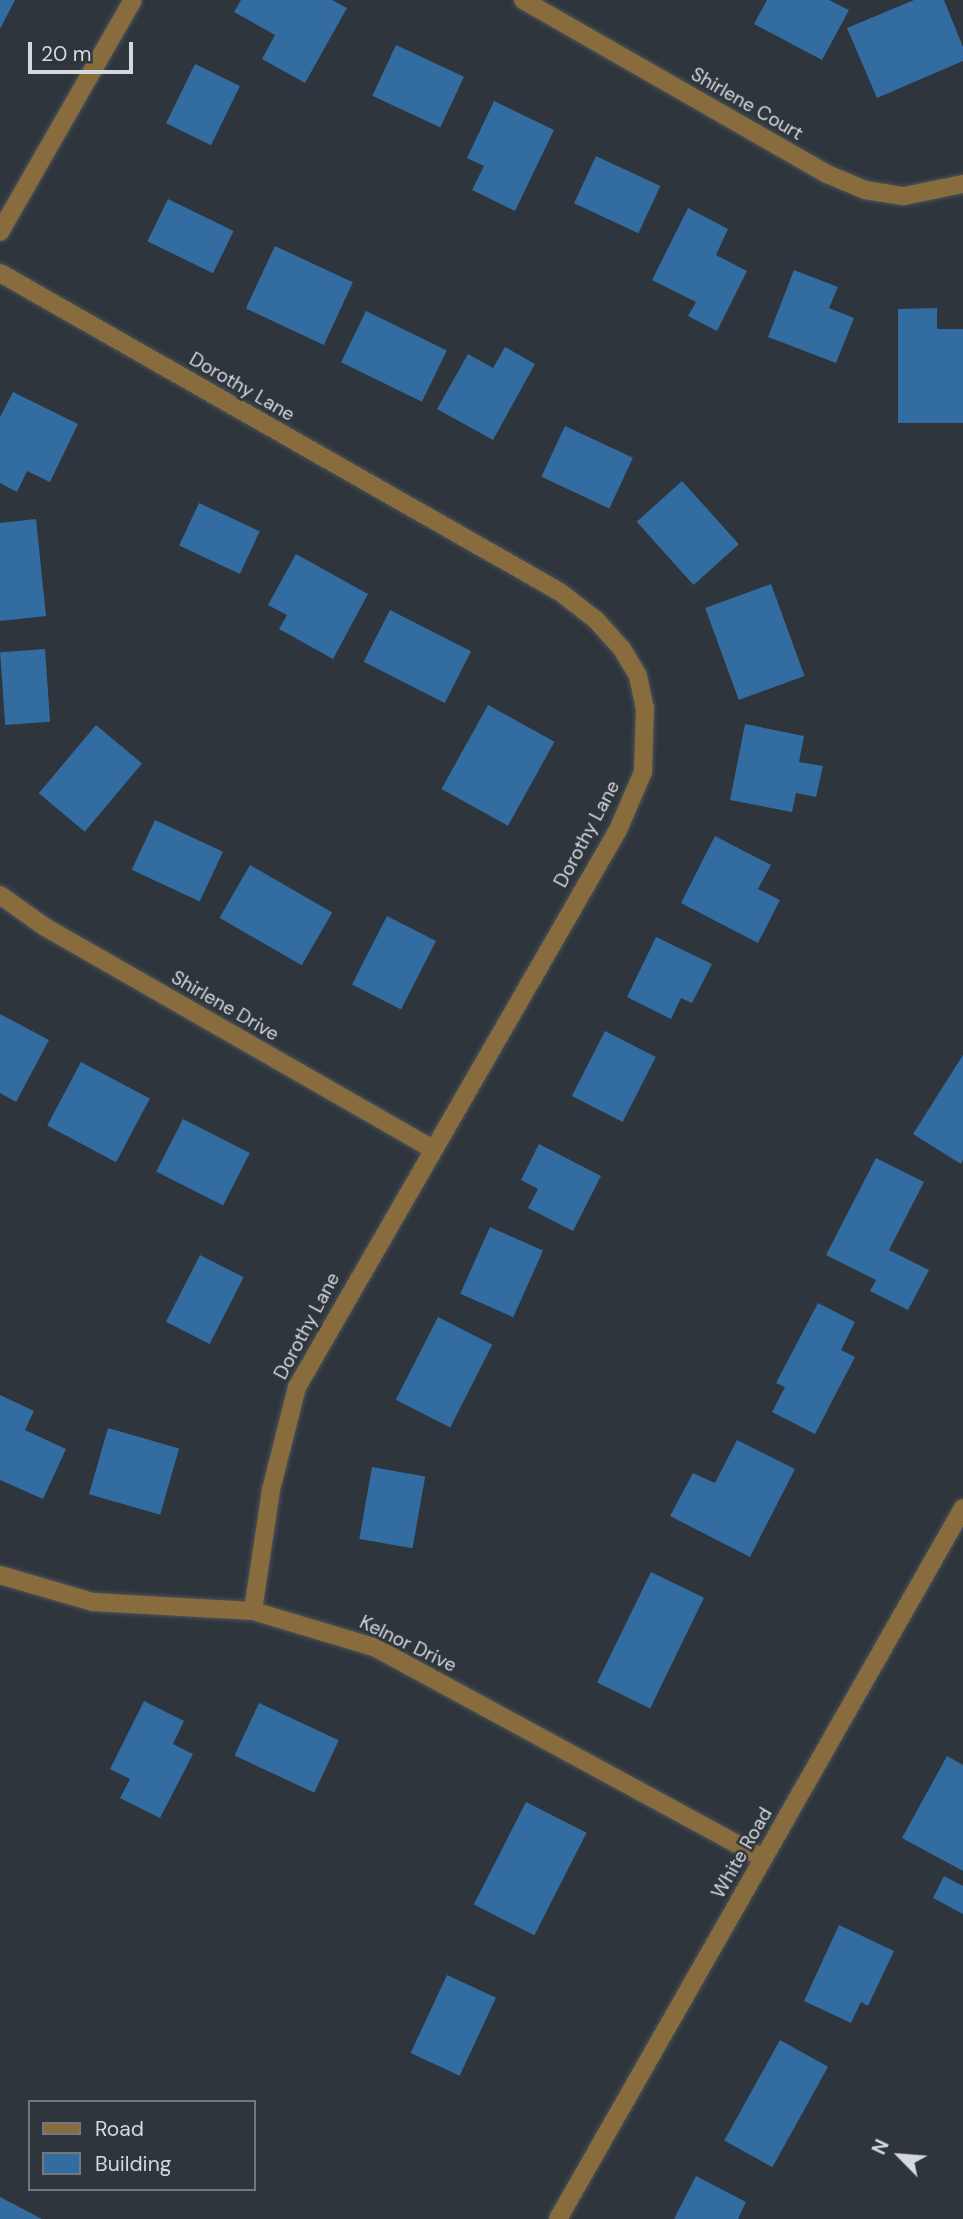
<!DOCTYPE html>
<html>
<head>
<meta charset="utf-8">
<style>
	body { margin:0 }
	#map { position:relative; width:963px; height:2219px; overflow:hidden; background:#2e353c; font-family:"DM Sans",sans-serif }
	div>[style] { position:absolute }
	.building>* { inset:0; background:#326ca1; transform-origin:0 0 }
	.roads { filter:drop-shadow(0 0 2px #4c5359) drop-shadow(0 0 2px #4c5359) }
	.minor>* { height:18px; margin:-9px; padding:0 9px; transform-origin:9px; border-radius:9px; background:#896c3e }
	span { translate:-50% -50%; white-space:nowrap; text-align:center; line-height:1.15; -webkit-text-stroke:5px #2e353c; paint-order:stroke }
	.street-label { font-size:19px; color:#d5d9dd }
	.legend { position:absolute; left:28px; top:2100px; width:228px; height:91px; box-sizing:border-box; background:#2e353c; border:2px solid #71777c; margin:0; padding:9px 12px; list-style:none; font-size:21px; color:#d5d9dd }
	.legend li { display:flex; align-items:center; gap:14px; height:35px }
	.legend b { width:35px; border:2px solid #71777c }
	.north { position:absolute; left:865px; top:2121px; width:70px; height:70px; -webkit-text-stroke:5px #2e353c; paint-order:stroke; rotate:295deg; font-size:19px; font-weight:700; line-height:28px; text-align:center; color:#d5d9dd }
	.north::after { content:''; display:block; margin:auto; width:24px; height:32px; background:#d5d9dd; clip-path:polygon(50% 0,100% 100%,50% 72%,0 100%) }
	.scale { position:absolute; left:28px; top:42px; width:105px; height:32px; box-sizing:border-box; border:4px solid #d5d9dd; border-top:0; padding-left:9px; font-size:21px; line-height:24px; white-space:nowrap; color:#d5d9dd; -webkit-text-stroke:5px #2e353c; paint-order:stroke }
</style>
</head>
<body>
<div id="map">
	<div class="building">
		<i style="clip-path:polygon(0 0,15px 0,0 29px)"></i>
		<i style="clip-path:polygon(241px 0,332px 0,347px 8px,305px 83px,262px 59px,275px 35px,234px 12px)"></i>
		<i style="clip-path:polygon(767px 0,829px 0,849px 10px,822px 60px,754px 24px)"></i>
		<i style="clip-path:polygon(914px 0,944px 0,963px 47px,963px 61px,877px 98px,847px 28px)"></i>
		<i style="left:396px;top:45px;width:75px;height:56px;rotate:25deg"></i>
		<i style="left:195px;top:64px;width:50px;height:66px;rotate:26deg"></i>
		<i style="clip-path:polygon(494px 101px,554px 130px,515px 211px,472px 190px,484px 166px,467px 158px)"></i>
		<i style="left:596px;top:156px;width:71px;height:52px;rotate:25deg"></i>
		<i style="left:168px;top:199px;width:73px;height:47px;rotate:26deg"></i>
		<i style="clip-path:polygon(688px 208px,728px 229px,716px 255px,747px 271px,717px 331px,688px 316px,696px 302px,652px 280px)"></i>
		<i style="left:275px;top:246px;width:86px;height:69px;rotate:25deg"></i>
		<i style="clip-path:polygon(794px 270px,838px 287px,829px 308px,854px 318px,836px 363px,768px 337px)"></i>
		<i style="clip-path:polygon(937px 308px,937px 329px,963px 329px,963px 423px,898px 423px,898px 309px)"></i>
		<i style="left:366px;top:311px;width:90px;height:57px;rotate:26deg"></i>
		<i style="clip-path:polygon(505px 347px,535px 364px,493px 440px,437px 409px,468px 354px,493px 368px)"></i>
		<i style="clip-path:polygon(13px 392px,78px 424px,50px 482px,27px 471px,17px 492px,0 483px,0 417px)"></i>
		<i style="left:565px;top:426px;width:75px;height:56px;rotate:25deg"></i>
		<i style="left:682px;top:481px;width:85px;height:61px;rotate:48deg"></i>
		<i style="left:199px;top:503px;width:67px;height:47px;rotate:25deg"></i>
		<i style="clip-path:polygon(36px 519px,46px 616px,0 621px,0 523px)"></i>
		<i style="clip-path:polygon(296px 554px,368px 594px,333px 659px,279px 629px,287px 615px,268px 605px)"></i>
		<i style="left:771px;top:584px;width:98px;height:70px;rotate:70deg"></i>
		<i style="left:390px;top:610px;width:91px;height:58px;rotate:27deg"></i>
		<i style="left:45px;top:649px;width:73px;height:45px;rotate:86deg"></i>
		<i style="left:488px;top:705px;width:76px;height:96px;rotate:29deg"></i>
		<i style="clip-path:polygon(745px 724px,804px 736px,799px 762px,823px 766px,816px 797px,796px 793px,792px 812px,730px 800px)"></i>
		<i style="left:96px;top:725px;width:60px;height:89px;rotate:40deg"></i>
		<i style="left:155px;top:820px;width:75px;height:55px;rotate:25deg"></i>
		<i style="clip-path:polygon(715px 836px,771px 865px,758px 889px,780px 900px,758px 943px,681px 903px)"></i>
		<i style="left:250px;top:865px;width:95px;height:61px;rotate:30deg"></i>
		<i style="left:387px;top:916px;width:55px;height:77px;rotate:27deg"></i>
		<i style="clip-path:polygon(656px 937px,712px 964px,692px 1003px,681px 998px,671px 1019px,627px 997px)"></i>
		<i style="clip-path:polygon(0 1014px,49px 1040px,16px 1102px,0 1093px)"></i>
		<i style="left:605px;top:1031px;width:57px;height:73px;rotate:27deg"></i>
		<i style="clip-path:polygon(963px 1055px,963px 1160px,961px 1164px,913px 1134px)"></i>
		<i style="left:81px;top:1062px;width:78px;height:72px;rotate:28deg"></i>
		<i style="left:183px;top:1119px;width:75px;height:59px;rotate:27deg"></i>
		<i style="clip-path:polygon(539px 1144px,601px 1176px,573px 1231px,528px 1208px,538px 1189px,521px 1180px)"></i>
		<i style="clip-path:polygon(876px 1158px,924px 1182px,889px 1250px,929px 1270px,908px 1310px,870px 1291px,876px 1280px,826px 1255px)"></i>
		<i style="left:490px;top:1227px;width:58px;height:73px;rotate:24deg"></i>
		<i style="left:200px;top:1255px;width:49px;height:75px;rotate:27deg"></i>
		<i style="clip-path:polygon(818px 1303px,855px 1322px,841px 1350px,855px 1357px,815px 1434px,772px 1412px,785px 1387px,776px 1383px)"></i>
		<i style="left:438px;top:1317px;width:61px;height:93px;rotate:27deg"></i>
		<i style="clip-path:polygon(0 1395px,34px 1411px,25px 1430px,66px 1449px,43px 1499px,0 1480px)"></i>
		<i style="left:108px;top:1428px;width:74px;height:69px;rotate:16deg"></i>
		<i style="clip-path:polygon(737px 1440px,795px 1469px,750px 1557px,670px 1516px,693px 1473px,715px 1483px)"></i>
		<i style="left:372px;top:1467px;width:54px;height:73px;rotate:10deg"></i>
		<i style="left:651px;top:1572px;width:59px;height:123px;rotate:26deg"></i>
		<i style="clip-path:polygon(144px 1701px,184px 1721px,173px 1744px,193px 1754px,160px 1818px,120px 1798px,130px 1779px,110px 1769px)"></i>
		<i style="left:259px;top:1703px;width:88px;height:58px;rotate:25deg"></i>
		<i style="clip-path:polygon(947px 1756px,963px 1765px,963px 1871px,902px 1838px)"></i>
		<i style="left:526px;top:1802px;width:68px;height:115px;rotate:27deg"></i>
		<i style="clip-path:polygon(944px 1876px,963px 1886px,963px 1914px,933px 1898px)"></i>
		<i style="clip-path:polygon(839px 1925px,894px 1951px,868px 2006px,861px 2002px,851px 2023px,804px 2001px)"></i>
		<i style="left:447px;top:1975px;width:54px;height:86px;rotate:25deg"></i>
		<i style="left:780px;top:2040px;width:55px;height:115px;rotate:29deg"></i>
		<i style="clip-path:polygon(696px 2176px,746px 2202px,738px 2219px,674px 2219px)"></i>
		<i style="clip-path:polygon(0 2197px,42px 2219px,0 2219px)"></i>
	</div>
	<div class="roads">
		<div class="minor">
			<i style="left:523px;top:0;width:350px;rotate:29.8deg"></i>
			<i style="left:827px;top:174px;width:41px;rotate:22.8deg"></i>
			<i style="left:865px;top:190px;width:39px;rotate:9deg"></i>
			<i style="left:904px;top:196px;width:60px;rotate:-11.5deg"></i>
			<i style="left:0;top:232px;width:267px;rotate:-60.2deg"></i>
			<i style="left:0;top:273px;width:644px;rotate:29.67deg"></i>
			<i style="left:560px;top:592px;width:46px;rotate:37.9deg"></i>
			<i style="left:596px;top:620px;width:39px;rotate:48deg"></i>
			<i style="left:622px;top:649px;width:31px;rotate:59deg"></i>
			<i style="left:638px;top:676px;width:33px;rotate:78deg"></i>
			<i style="left:645px;top:708px;width:64px;rotate:91.8deg"></i>
			<i style="left:643px;top:772px;width:63px;rotate:113.3deg"></i>
			<i style="left:618px;top:830px;width:643px;rotate:119.95deg"></i>
			<i style="left:297px;top:1387px;width:106px;rotate:104.2deg"></i>
			<i style="left:271px;top:1490px;width:122px;rotate:98.5deg"></i>
			<i style="left:0;top:895px;width:55px;rotate:35.4deg"></i>
			<i style="left:45px;top:927px;width:446px;rotate:29.8deg"></i>
			<i style="left:0;top:1575px;width:97px;rotate:16.2deg"></i>
			<i style="left:93px;top:1602px;width:160px;rotate:3.2deg"></i>
			<i style="left:253px;top:1611px;width:126px;rotate:16.6deg"></i>
			<i style="left:374px;top:1647px;width:443px;rotate:28.5deg"></i>
			<i style="left:558px;top:2219px;width:818px;rotate:-60.33deg"></i>
		</div>
	</div>
	<div class="street-label">
		<span style="left:747px;top:104px;rotate:30deg">Shirlene Court</span>
		<span style="left:242px;top:387px;rotate:30deg">Dorothy Lane</span>
		<span style="left:587px;top:834px;rotate:-62deg">Dorothy Lane</span>
		<span style="left:225px;top:1006px;rotate:30deg">Shirlene Drive</span>
		<span style="left:307px;top:1326px;rotate:-62deg">Dorothy Lane</span>
		<span style="left:408px;top:1644px;rotate:26deg">Kelnor Drive</span>
		<span style="left:742px;top:1853px;rotate:-60deg">White Road</span>
	</div>
	<ul class="legend">
	<li><b style="height:9px;background:#896c3e"></b>Road</li>
	<li><b style="height:19px;background:#326ca1"></b>Building</li>
	</ul>
	<div class="north">N</div>
	<div class="scale">20 m</div>
</div>
</body>
</html>
